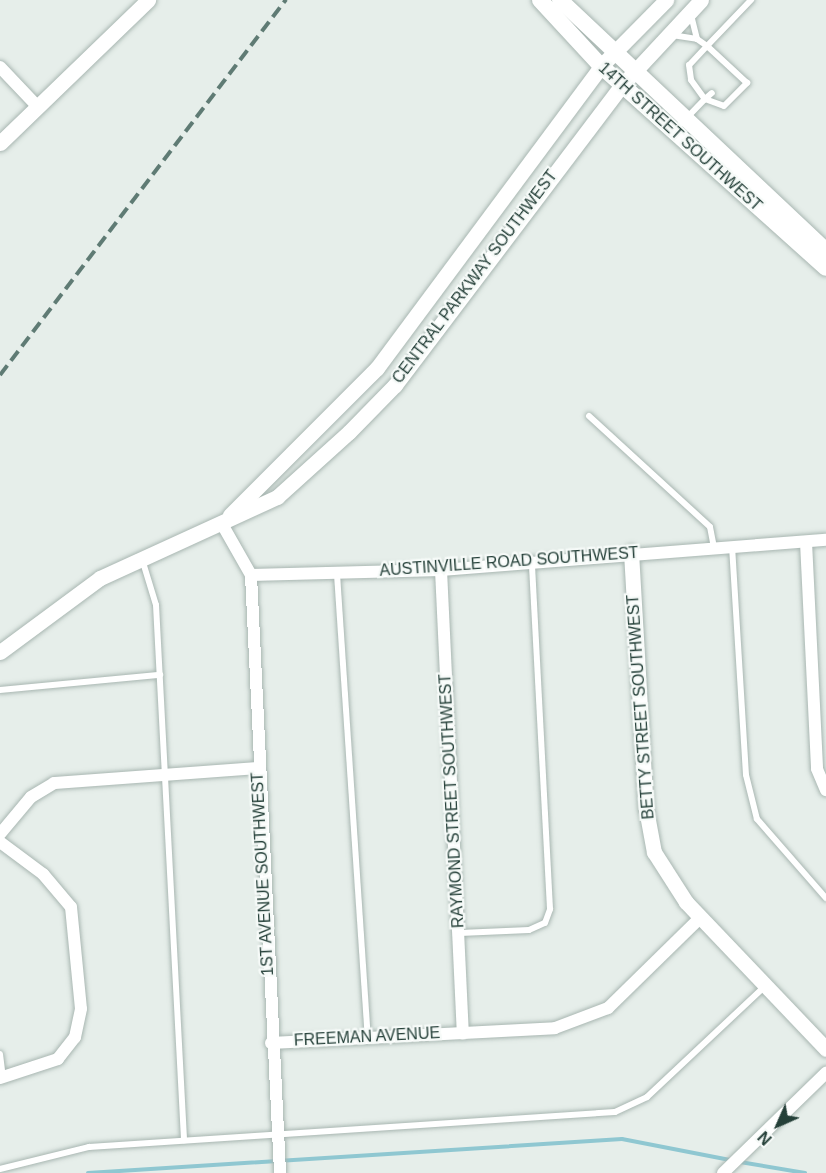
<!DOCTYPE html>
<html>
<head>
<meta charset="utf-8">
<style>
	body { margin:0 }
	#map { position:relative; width:826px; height:1173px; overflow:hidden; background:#e6eeea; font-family:Arial,sans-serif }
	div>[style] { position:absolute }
	.stream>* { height:4px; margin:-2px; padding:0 2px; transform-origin:2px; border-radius:2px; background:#8fc7d1 }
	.roads { filter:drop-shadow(0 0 2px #a8b6b1) drop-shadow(0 0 2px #a8b6b1) }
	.service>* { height:6px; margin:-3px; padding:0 3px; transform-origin:3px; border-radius:3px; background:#fff }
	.minor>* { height:12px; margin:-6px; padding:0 6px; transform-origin:6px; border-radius:6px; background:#fff }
	.tertiary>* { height:15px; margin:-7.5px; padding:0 7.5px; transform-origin:7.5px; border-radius:7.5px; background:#fff }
	.secondary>* { height:16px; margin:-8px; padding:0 8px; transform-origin:8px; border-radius:8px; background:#fff }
	.rail>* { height:4px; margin-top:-2px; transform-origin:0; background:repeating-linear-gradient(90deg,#5f7b74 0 12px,transparent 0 18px) }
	span { translate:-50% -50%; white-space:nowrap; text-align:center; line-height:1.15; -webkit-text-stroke:4.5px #f6faf8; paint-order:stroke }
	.street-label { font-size:16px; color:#254039 }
	.north { position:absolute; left:748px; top:1095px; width:60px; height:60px; -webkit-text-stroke:4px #f6faf8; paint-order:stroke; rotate:225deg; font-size:16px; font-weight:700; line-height:24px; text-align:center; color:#254039 }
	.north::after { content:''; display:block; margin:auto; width:21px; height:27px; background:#254039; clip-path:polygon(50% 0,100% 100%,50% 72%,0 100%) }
</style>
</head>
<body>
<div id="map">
	<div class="stream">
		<i style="left:740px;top:1162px;width:66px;rotate:9.6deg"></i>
		<i style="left:88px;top:1173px;width:535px;rotate:-3.64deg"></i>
		<i style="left:622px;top:1139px;width:110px;rotate:11deg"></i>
	</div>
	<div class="roads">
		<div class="service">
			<i style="left:672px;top:35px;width:25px;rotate:9deg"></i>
			<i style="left:697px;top:39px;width:25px;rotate:-104deg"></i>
			<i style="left:697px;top:39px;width:12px;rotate:35deg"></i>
			<i style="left:707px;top:46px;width:26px;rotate:133deg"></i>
			<i style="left:689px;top:65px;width:15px;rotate:82deg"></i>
			<i style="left:691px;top:80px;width:24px;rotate:54deg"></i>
			<i style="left:705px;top:99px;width:9px;rotate:-41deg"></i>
			<i style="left:674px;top:131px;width:45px;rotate:-45.9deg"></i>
			<i style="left:705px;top:99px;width:20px;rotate:20deg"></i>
			<i style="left:724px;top:106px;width:33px;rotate:-45deg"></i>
			<i style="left:747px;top:83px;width:54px;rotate:-137.2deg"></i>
			<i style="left:707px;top:46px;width:64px;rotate:-46.3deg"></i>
			<i style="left:589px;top:416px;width:164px;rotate:42.5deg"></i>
			<i style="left:710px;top:527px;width:20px;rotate:79deg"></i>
			<i style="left:732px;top:546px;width:229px;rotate:86.5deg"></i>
			<i style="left:746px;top:775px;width:45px;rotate:76deg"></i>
			<i style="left:757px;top:819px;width:105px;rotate:48.9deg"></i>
			<i style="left:142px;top:559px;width:48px;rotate:73.1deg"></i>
			<i style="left:156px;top:605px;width:536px;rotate:87deg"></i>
			<i style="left:337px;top:574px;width:462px;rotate:86.2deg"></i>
			<i style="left:0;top:690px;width:161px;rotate:-5.4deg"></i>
			<i style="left:460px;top:933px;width:69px;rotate:-2.5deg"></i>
			<i style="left:529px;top:930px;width:17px;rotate:-24deg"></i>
			<i style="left:545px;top:923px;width:15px;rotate:-70deg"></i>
			<i style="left:550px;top:909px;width:346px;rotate:-93deg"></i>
			<i style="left:0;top:1054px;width:23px;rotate:83deg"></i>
			<i style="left:0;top:1169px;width:92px;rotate:-13.9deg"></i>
			<i style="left:89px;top:1147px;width:527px;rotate:-3.81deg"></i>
			<i style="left:615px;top:1112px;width:35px;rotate:-25deg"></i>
			<i style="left:647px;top:1097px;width:161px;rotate:-43.2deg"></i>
		</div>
		<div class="minor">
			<i style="left:0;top:67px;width:55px;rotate:46.5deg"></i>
			<i style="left:222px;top:524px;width:59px;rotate:60.4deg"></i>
			<i style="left:251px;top:575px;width:599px;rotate:87.22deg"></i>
			<i style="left:806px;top:542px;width:227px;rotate:87.2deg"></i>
			<i style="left:817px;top:769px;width:23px;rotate:67deg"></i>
			<i style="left:441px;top:570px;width:464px;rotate:87.3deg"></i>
			<i style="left:251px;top:575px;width:190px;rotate:-1.5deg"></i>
			<i style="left:441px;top:570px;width:386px;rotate:-4.5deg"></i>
			<i style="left:0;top:834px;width:48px;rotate:-50deg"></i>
			<i style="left:31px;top:797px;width:27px;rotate:-31deg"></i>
			<i style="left:54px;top:783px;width:205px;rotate:-4.2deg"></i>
			<i style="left:0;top:842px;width:54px;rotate:36.7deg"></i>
			<i style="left:43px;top:874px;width:43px;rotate:49.7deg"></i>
			<i style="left:71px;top:907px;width:102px;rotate:84.4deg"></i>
			<i style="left:81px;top:1009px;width:29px;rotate:102deg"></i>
			<i style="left:75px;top:1037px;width:28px;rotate:128deg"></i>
			<i style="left:58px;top:1059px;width:61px;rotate:161.9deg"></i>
			<i style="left:271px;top:1043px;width:284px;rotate:-3deg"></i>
			<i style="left:555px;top:1028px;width:57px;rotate:-20.7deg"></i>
			<i style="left:608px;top:1008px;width:130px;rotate:-44.4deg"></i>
			<i style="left:723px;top:1173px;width:144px;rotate:-44.2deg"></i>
		</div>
		<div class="tertiary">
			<i style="left:0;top:143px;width:206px;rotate:-44deg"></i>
			<i style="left:230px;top:515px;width:208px;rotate:-45deg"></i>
			<i style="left:377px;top:368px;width:376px;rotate:-53.4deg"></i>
			<i style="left:601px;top:66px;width:93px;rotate:-45.4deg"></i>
			<i style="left:631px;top:552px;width:257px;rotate:86.7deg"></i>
			<i style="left:646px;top:809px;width:44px;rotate:79.5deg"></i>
			<i style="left:654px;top:852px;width:59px;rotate:57.4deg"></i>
			<i style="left:686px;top:902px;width:203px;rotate:46.4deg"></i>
			<i style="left:0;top:652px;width:124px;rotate:-36.5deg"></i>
			<i style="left:100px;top:578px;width:195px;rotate:-24.6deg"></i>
			<i style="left:277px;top:497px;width:97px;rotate:-42.1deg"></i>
			<i style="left:349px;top:432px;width:66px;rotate:-45.6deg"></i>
			<i style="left:395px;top:385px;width:376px;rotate:-52.9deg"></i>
			<i style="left:622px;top:85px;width:116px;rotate:-47.1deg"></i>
		</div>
		<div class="secondary">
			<i style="left:540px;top:0;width:90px;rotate:47.3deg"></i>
			<i style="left:601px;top:66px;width:302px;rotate:41.9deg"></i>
			<i style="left:560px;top:0;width:366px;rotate:43.3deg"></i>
		</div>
	</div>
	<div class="rail">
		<i style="left:0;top:375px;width:472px;rotate:-52.7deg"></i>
	</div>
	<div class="street-label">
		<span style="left:680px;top:137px;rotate:42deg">14TH STREET SOUTHWEST</span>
		<span style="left:475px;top:277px;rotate:-53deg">CENTRAL PARKWAY SOUTHWEST</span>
		<span style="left:509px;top:562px;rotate:-4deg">AUSTINVILLE ROAD SOUTHWEST</span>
		<span style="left:641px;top:707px;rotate:-94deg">BETTY STREET SOUTHWEST</span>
		<span style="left:452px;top:801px;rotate:-93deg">RAYMOND STREET SOUTHWEST</span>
		<span style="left:263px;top:874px;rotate:-93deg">1ST AVENUE SOUTHWEST</span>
		<span style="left:367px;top:1037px;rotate:-3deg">FREEMAN AVENUE</span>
	</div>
	<div class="north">N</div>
</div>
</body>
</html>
